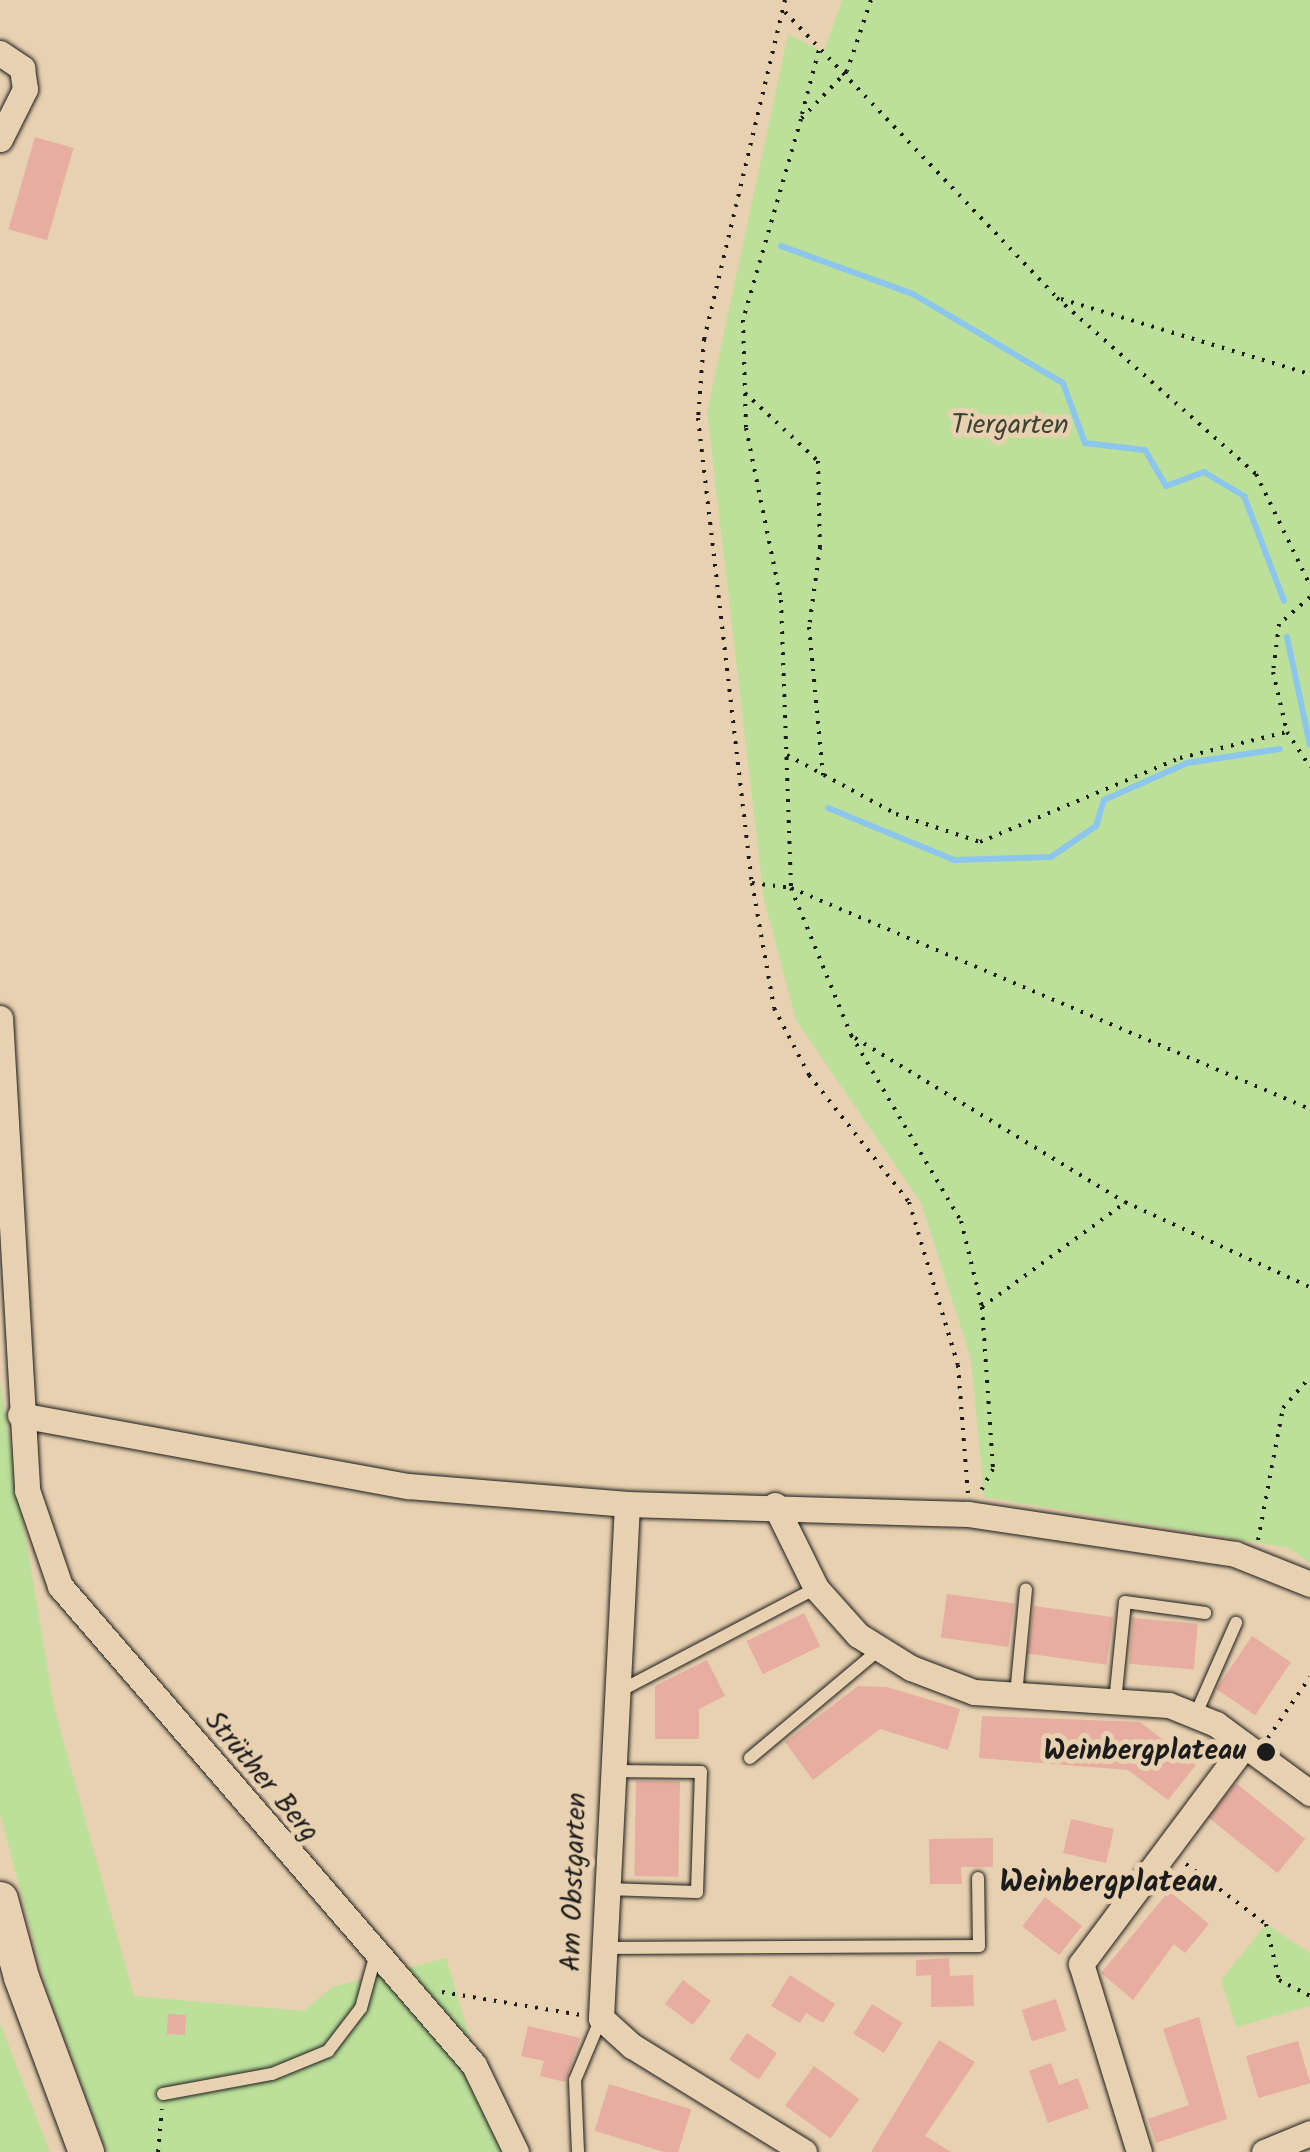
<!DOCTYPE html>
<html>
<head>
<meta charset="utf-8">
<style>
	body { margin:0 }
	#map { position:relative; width:1310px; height:2152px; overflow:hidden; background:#e8d1b1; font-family:Kalam,sans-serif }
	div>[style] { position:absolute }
	.green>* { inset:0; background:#bce09a }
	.stream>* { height:6px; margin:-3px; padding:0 3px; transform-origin:3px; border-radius:3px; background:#8dc6ec }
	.building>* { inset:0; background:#e6ada0; transform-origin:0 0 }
	.path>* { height:4px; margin-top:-2px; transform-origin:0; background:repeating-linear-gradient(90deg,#1c1c1c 0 2.5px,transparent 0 10.5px) }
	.roads { filter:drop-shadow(0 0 2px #1c1c1c) drop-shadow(0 0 2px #1c1c1c) }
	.lane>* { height:12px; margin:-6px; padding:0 6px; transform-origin:6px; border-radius:6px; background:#e8d1b1 }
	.street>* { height:25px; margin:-12.5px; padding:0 12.5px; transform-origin:12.5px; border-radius:12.5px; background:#e8d1b1 }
	.secondary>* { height:35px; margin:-17.5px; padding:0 17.5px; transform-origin:17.5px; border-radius:17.5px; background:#e8d1b1 }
	.dots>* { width:28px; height:28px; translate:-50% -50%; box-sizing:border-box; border:5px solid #e8d1b1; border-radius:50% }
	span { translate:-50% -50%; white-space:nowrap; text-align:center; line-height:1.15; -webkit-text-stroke:10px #e8d1b1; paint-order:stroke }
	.park-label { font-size:28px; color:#3c4335 }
	.poi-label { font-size:28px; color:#1c1c1c; font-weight:700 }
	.right { translate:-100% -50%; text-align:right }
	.street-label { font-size:28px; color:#1c1c1c }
	.neighbourhood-label { font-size:30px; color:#1c1c1c; font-weight:700 }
</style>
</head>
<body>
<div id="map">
	<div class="green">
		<i style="clip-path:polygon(842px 0,1310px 0,1310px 1563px,1289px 1548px,984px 1497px,971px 1359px,921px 1203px,796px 1020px,764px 900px,707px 412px,788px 34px,824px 52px)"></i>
		<i style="clip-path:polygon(0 1382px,54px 1707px,134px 1996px,304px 2011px,332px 1987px,446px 1958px,504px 2152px,107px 2152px,46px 1987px,0 1814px)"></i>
		<i style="clip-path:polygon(1266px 1924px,1310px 1953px,1310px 2006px,1236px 2027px,1221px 1980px)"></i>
		<i style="clip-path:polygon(0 2023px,50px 2152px,0 2152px)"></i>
	</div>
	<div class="stream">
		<i style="left:781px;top:246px;width:140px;rotate:20deg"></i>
		<i style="left:913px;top:294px;width:174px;rotate:30.7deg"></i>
		<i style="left:1063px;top:383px;width:64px;rotate:69.9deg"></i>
		<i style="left:1085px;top:443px;width:60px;rotate:6.7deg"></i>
		<i style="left:1145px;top:450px;width:42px;rotate:59.7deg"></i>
		<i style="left:1166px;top:486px;width:40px;rotate:-20.2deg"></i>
		<i style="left:1204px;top:472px;width:47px;rotate:31deg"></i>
		<i style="left:1244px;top:496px;width:112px;rotate:69.1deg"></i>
		<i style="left:1287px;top:637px;width:110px;rotate:78deg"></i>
		<i style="left:828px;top:808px;width:136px;rotate:22.4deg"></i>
		<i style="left:954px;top:860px;width:97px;rotate:-1.8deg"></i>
		<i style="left:1051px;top:857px;width:55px;rotate:-34.6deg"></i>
		<i style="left:1096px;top:826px;width:27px;rotate:-73deg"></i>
		<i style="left:1104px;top:800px;width:91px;rotate:-24deg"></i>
		<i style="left:1187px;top:763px;width:94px;rotate:-8.6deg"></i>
	</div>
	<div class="building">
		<i style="left:35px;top:137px;width:40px;height:96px;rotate:16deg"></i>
		<i style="left:947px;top:1594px;width:68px;height:44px;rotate:8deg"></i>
		<i style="left:1034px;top:1606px;width:80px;height:48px;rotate:8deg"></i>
		<i style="left:804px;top:1613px;width:37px;height:64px;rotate:64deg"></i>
		<i style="left:1133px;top:1618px;width:65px;height:46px;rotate:5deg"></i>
		<i style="left:1252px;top:1636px;width:47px;height:64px;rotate:34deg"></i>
		<i style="clip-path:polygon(707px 1660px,725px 1696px,699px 1709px,699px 1739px,655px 1739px,655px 1686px)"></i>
		<i style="clip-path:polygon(858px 1686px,887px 1687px,960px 1709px,948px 1750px,880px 1729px,813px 1780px,785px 1742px)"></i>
		<i style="clip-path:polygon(982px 1716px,1140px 1722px,1196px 1765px,1168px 1800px,1128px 1770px,979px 1758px)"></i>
		<i style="left:636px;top:1781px;width:44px;height:95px;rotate:1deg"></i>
		<i style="left:1236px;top:1783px;width:89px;height:44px;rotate:39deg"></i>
		<i style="left:1071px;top:1819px;width:44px;height:35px;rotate:13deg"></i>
		<i style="clip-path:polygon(993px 1838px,993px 1867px,961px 1867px,962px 1884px,930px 1884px,929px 1839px)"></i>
		<i style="clip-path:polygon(1169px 1891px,1209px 1924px,1185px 1953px,1174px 1944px,1133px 2000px,1101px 1973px)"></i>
		<i style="left:1045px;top:1897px;width:47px;height:37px;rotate:38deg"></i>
		<i style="clip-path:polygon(949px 1958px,950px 1976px,973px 1975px,974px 2006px,931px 2007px,931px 1975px,916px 1976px,916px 1960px)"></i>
		<i style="clip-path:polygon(790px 1975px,835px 2004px,823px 2023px,806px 2013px,800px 2023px,771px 2006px)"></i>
		<i style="left:683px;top:1980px;width:35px;height:30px;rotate:37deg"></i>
		<i style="left:1056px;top:1999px;width:33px;height:36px;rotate:72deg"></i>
		<i style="left:872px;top:2004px;width:36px;height:35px;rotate:32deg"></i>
		<i style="left:168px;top:2014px;width:18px;height:20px;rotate:3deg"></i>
		<i style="clip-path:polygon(1199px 2017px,1227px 2119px,1156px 2143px,1148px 2119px,1189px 2105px,1163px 2029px)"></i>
		<i style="clip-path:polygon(528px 2026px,580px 2038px,565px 2082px,540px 2076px,544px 2061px,521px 2056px)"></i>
		<i style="left:747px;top:2033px;width:36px;height:32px;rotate:34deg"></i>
		<i style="clip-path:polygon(939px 2040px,975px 2062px,925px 2136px,951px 2152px,871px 2152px)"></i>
		<i style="left:1298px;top:2041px;width:44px;height:54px;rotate:74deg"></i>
		<i style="clip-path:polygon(1051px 2063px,1059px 2085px,1078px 2078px,1089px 2108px,1048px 2123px,1029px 2071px)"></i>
		<i style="left:814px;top:2066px;width:56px;height:49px;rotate:36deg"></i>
		<i style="left:609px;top:2084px;width:86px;height:49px;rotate:17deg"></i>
	</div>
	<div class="path">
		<i style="left:785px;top:0;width:349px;rotate:103.4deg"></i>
		<i style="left:704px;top:339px;width:79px;rotate:94.3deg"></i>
		<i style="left:698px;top:418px;width:468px;rotate:83.4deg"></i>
		<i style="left:752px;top:883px;width:127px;rotate:80deg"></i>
		<i style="left:774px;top:1008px;width:76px;rotate:62.4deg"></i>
		<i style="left:809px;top:1075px;width:162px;rotate:51.8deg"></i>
		<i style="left:909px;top:1202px;width:170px;rotate:73.3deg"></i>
		<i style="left:958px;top:1365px;width:129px;rotate:85.6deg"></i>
		<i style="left:871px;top:0;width:75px;rotate:108.7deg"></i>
		<i style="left:847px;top:71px;width:66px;rotate:133.8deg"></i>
		<i style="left:801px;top:119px;width:209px;rotate:106.1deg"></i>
		<i style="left:743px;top:320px;width:108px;rotate:88.4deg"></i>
		<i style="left:746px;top:428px;width:176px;rotate:78.5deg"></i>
		<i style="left:781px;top:600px;width:288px;rotate:88deg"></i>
		<i style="left:791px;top:888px;width:159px;rotate:67.8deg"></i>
		<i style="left:851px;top:1035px;width:216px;rotate:59.4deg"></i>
		<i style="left:961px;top:1221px;width:89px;rotate:76.3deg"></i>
		<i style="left:982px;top:1307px;width:162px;rotate:86.1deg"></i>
		<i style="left:993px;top:1469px;width:26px;rotate:119deg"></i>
		<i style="left:785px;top:12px;width:395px;rotate:46.4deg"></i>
		<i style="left:1057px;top:298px;width:266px;rotate:41.5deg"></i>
		<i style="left:1256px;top:474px;width:123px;rotate:64.1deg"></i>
		<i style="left:802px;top:114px;width:70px;rotate:-75.2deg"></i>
		<i style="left:1061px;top:299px;width:260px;rotate:16.8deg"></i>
		<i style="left:745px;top:393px;width:100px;rotate:43deg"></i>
		<i style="left:818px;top:461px;width:86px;rotate:88.7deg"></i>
		<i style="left:820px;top:547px;width:81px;rotate:97.8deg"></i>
		<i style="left:809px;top:627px;width:149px;rotate:84.6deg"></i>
		<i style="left:1310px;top:597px;width:41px;rotate:138.9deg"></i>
		<i style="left:1279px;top:624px;width:48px;rotate:97.1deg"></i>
		<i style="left:1273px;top:672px;width:62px;rotate:76.9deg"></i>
		<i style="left:1287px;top:732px;width:42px;rotate:56.7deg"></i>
		<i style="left:787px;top:755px;width:124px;rotate:28.4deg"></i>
		<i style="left:896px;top:814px;width:89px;rotate:18.4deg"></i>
		<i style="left:980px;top:842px;width:217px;rotate:-22.8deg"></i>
		<i style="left:1180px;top:758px;width:110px;rotate:-13.7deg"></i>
		<i style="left:752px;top:883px;width:39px;rotate:7deg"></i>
		<i style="left:791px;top:888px;width:564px;rotate:23.07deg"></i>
		<i style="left:855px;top:1038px;width:316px;rotate:31.3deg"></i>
		<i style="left:1125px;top:1202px;width:204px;rotate:24.7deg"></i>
		<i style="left:982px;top:1307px;width:175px;rotate:-36.1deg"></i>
		<i style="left:1258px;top:1540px;width:134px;rotate:-79.3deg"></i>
		<i style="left:1283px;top:1408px;width:41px;rotate:-48.9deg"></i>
		<i style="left:1268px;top:1738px;width:74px;rotate:-55.5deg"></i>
		<i style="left:1186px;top:1864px;width:100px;rotate:36.9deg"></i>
		<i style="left:1266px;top:1924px;width:57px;rotate:76.9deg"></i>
		<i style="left:1279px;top:1980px;width:35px;rotate:27deg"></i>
		<i style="left:442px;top:1992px;width:141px;rotate:9.4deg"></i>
		<i style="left:158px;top:2152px;width:43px;rotate:-84.7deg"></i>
	</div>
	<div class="roads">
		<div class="lane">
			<i style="left:616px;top:1693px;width:226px;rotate:-27.7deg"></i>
			<i style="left:1016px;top:1695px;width:106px;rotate:-84.6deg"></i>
			<i style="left:1115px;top:1702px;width:100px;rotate:-84.3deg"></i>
			<i style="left:1125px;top:1602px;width:81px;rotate:7.8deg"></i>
			<i style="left:1195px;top:1716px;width:102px;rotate:-66.2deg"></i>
			<i style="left:750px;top:1758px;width:170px;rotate:-40deg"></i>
			<i style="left:605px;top:1889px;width:92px;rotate:1.9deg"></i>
			<i style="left:697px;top:1892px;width:120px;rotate:-88.1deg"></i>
			<i style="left:701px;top:1772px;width:88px;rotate:-179.3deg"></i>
			<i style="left:603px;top:1948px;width:376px;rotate:-0.3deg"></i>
			<i style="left:979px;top:1946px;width:68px;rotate:-90.8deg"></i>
			<i style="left:163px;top:2094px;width:111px;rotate:-10.4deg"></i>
			<i style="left:272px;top:2074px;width:61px;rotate:-22.3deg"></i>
			<i style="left:328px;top:2051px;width:54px;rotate:-52.5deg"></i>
			<i style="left:361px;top:2008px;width:53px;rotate:-74.6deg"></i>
			<i style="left:578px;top:2152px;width:72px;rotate:-92.4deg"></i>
			<i style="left:575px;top:2080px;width:67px;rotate:-67.2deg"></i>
		</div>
		<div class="street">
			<i style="left:0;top:53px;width:27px;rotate:34deg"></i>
			<i style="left:22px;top:68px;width:21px;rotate:82deg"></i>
			<i style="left:25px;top:89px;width:56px;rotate:116.6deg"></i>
			<i style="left:0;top:1018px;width:473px;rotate:86.7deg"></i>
			<i style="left:27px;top:1490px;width:102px;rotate:71deg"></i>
			<i style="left:60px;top:1586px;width:633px;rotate:49.16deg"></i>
			<i style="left:474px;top:2065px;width:97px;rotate:64.2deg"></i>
			<i style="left:20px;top:1415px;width:394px;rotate:10.4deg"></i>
			<i style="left:408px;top:1486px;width:220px;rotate:4.7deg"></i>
			<i style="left:627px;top:1504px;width:341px;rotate:1.7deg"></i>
			<i style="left:968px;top:1514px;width:270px;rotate:8.5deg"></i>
			<i style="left:1235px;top:1554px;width:81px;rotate:21.8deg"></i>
			<i style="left:627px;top:1504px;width:515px;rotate:92.9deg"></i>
			<i style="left:601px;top:2018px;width:42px;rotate:42.1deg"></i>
			<i style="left:632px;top:2046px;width:202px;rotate:31.6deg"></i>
			<i style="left:775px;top:1505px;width:93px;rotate:63.7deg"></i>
			<i style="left:816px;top:1588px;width:63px;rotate:48.2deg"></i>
			<i style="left:858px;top:1635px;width:62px;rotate:31.9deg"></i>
			<i style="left:911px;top:1668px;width:67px;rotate:20.9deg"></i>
			<i style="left:974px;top:1692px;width:195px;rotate:3.8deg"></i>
			<i style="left:1169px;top:1705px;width:51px;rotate:22deg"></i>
			<i style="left:1216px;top:1724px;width:117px;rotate:36.3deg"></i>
			<i style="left:1139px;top:2152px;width:197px;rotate:-107.1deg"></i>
			<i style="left:1081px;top:1964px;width:272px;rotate:-53.2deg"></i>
			<i style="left:1264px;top:2152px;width:50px;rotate:-22.4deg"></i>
		</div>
		<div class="secondary">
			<i style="left:0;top:1899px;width:81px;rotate:74.9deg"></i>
			<i style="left:21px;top:1977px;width:187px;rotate:69.6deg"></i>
		</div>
	</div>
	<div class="dots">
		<i style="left:1266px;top:1752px;background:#1c1c1c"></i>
	</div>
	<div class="park-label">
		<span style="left:1010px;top:426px">Tiergarten</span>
	</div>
	<div class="poi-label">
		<span class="right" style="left:1246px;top:1752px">Weinbergplateau</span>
	</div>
	<div class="street-label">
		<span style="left:261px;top:1777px;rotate:50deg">Strüther Berg</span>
		<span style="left:575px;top:1882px;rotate:-88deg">Am Obstgarten</span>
	</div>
	<div class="neighbourhood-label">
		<span style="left:1108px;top:1883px">Weinbergplateau</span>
	</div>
</div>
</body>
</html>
